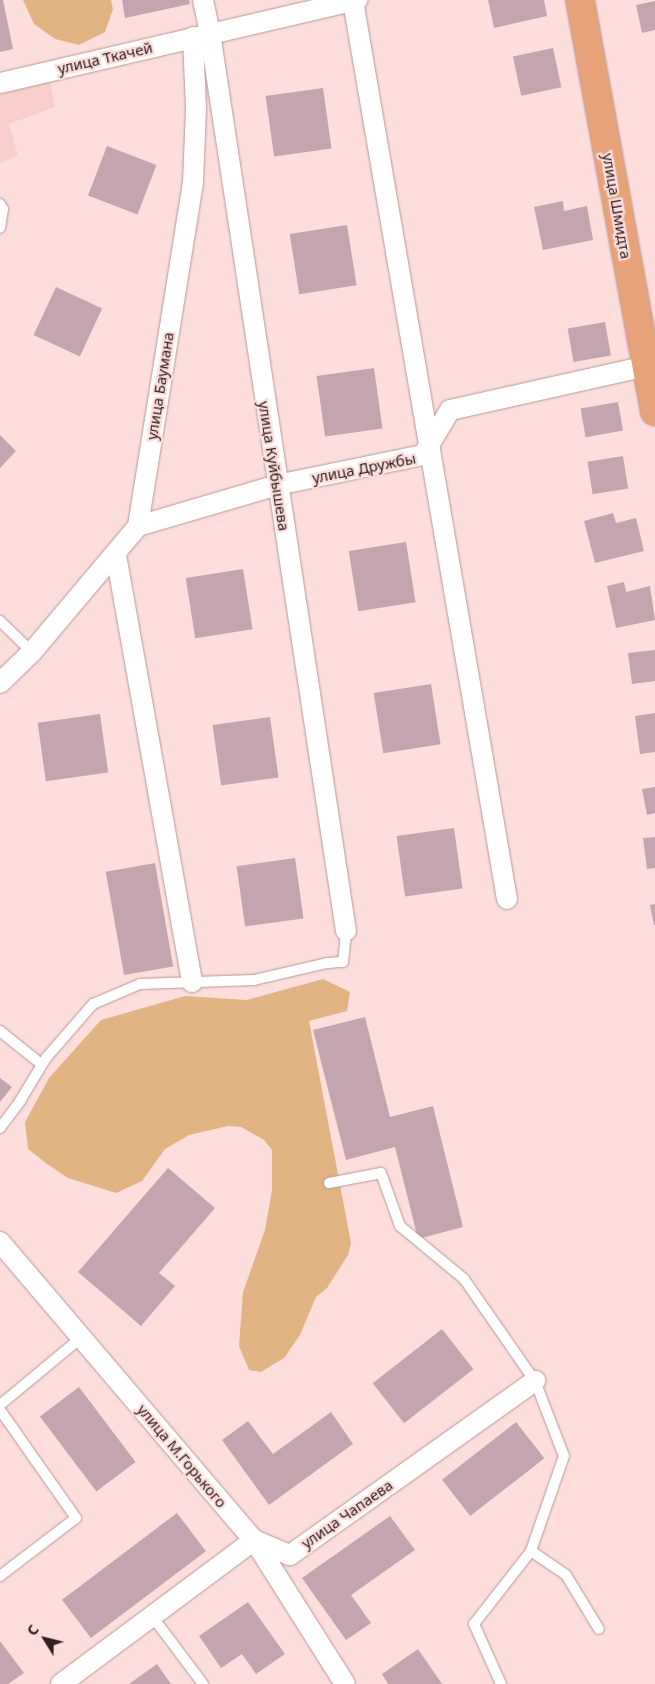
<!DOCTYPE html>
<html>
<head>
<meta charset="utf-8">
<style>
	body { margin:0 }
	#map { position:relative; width:655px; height:1684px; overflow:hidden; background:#fededc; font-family:"Noto Sans",sans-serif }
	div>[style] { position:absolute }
	.built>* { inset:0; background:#f9cfcd }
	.green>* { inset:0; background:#e0b583 }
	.building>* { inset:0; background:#c3a5af; transform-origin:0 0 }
	.roads { filter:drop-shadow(0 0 1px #b79997) drop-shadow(0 0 1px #b79997) }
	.service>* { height:10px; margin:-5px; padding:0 5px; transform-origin:5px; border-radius:5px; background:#fff }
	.minor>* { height:20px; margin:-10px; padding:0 10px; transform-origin:10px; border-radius:10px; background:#fff }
	.primary>* { height:28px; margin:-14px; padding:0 14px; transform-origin:14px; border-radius:14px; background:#e8a27a }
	span { translate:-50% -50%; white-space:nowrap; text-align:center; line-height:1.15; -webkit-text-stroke:4.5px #fededc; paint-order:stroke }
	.street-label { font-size:15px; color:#2c2020 }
	.north { position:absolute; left:20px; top:1614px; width:50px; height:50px; -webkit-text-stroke:4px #fededc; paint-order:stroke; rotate:306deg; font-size:14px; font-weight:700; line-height:20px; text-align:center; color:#2c2020 }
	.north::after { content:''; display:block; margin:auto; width:18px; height:22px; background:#2c2020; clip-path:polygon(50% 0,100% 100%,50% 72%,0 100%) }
</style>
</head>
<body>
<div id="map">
	<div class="built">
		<i style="clip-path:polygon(50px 80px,55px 107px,9px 124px,18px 156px,0 163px,0 95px)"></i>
	</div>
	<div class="green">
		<i style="clip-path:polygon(23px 0,111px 0,113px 9px,105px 32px,79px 45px,55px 39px,34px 24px)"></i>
		<i style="clip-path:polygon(323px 979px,350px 992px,347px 1011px,309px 1021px,351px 1243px,348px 1255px,327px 1288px,316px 1297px,300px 1335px,284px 1358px,261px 1372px,249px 1370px,239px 1346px,243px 1292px,265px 1230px,272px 1190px,272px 1150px,264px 1140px,241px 1127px,228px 1126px,189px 1135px,165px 1149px,142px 1181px,116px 1193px,68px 1178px,47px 1164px,28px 1149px,25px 1122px,49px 1078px,101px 1020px,185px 996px,247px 1000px)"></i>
	</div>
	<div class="building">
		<i style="clip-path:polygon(0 0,3px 0,13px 49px,0 52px)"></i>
		<i style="clip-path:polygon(122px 0,189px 0,190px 4px,125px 18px)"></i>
		<i style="clip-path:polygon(488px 0,544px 0,547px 16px,494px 28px)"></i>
		<i style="clip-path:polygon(655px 1px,655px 30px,642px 33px,636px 5px)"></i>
		<i style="left:553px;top:48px;width:40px;height:41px;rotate:78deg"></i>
		<i style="left:323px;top:88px;width:61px;height:58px;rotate:82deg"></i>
		<i style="left:107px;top:146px;width:53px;height:53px;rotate:21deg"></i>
		<i style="clip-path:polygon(563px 201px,564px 211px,587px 206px,593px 240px,543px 250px,534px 207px)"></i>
		<i style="left:347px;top:225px;width:61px;height:58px;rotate:81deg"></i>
		<i style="left:56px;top:287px;width:51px;height:53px;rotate:25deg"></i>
		<i style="left:605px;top:322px;width:34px;height:38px;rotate:80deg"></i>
		<i style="left:374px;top:368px;width:61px;height:58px;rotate:82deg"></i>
		<i style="left:618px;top:402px;width:29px;height:38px;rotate:80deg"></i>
		<i style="clip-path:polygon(0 435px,16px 451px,0 468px)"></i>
		<i style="left:623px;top:456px;width:33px;height:36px;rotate:81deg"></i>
		<i style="clip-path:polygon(613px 513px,616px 523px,636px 518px,644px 551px,595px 563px,584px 521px)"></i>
		<i style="left:406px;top:542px;width:61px;height:58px;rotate:81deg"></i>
		<i style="left:243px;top:569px;width:61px;height:58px;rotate:81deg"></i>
		<i style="clip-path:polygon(624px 582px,626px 592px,650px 586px,655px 620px,616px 628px,607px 586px)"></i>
		<i style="clip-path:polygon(655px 650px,655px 681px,632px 684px,628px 653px)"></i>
		<i style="left:431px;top:684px;width:61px;height:58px;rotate:81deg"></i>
		<i style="clip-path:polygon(655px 713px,655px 752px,640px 754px,635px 716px)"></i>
		<i style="left:100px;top:714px;width:59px;height:63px;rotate:82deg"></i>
		<i style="left:270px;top:717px;width:61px;height:58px;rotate:82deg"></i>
		<i style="clip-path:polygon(655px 787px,655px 813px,647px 815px,642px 789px)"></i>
		<i style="left:454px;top:828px;width:61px;height:58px;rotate:82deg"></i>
		<i style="clip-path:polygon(655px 837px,655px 868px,647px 869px,643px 838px)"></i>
		<i style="left:295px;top:858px;width:61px;height:59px;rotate:82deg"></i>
		<i style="left:155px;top:863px;width:105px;height:50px;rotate:80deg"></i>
		<i style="clip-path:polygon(655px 904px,655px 925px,654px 925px,650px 905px)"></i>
		<i style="clip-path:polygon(365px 1017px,390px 1117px,433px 1106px,463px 1227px,418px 1239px,395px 1147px,346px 1160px,313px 1030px)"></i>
		<i style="clip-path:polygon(0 1078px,12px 1087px,0 1102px)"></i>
		<i style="clip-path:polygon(168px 1168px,215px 1208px,159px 1273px,175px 1286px,141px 1326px,78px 1272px)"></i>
		<i style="left:442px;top:1329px;width:51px;height:88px;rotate:52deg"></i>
		<i style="left:79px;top:1387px;width:94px;height:49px;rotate:53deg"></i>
		<i style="clip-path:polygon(331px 1412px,353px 1444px,269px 1505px,222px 1440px,248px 1421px,273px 1454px)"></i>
		<i style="left:516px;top:1422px;width:46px;height:94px;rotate:52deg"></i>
		<i style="left:177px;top:1513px;width:48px;height:144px;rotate:53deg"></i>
		<i style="clip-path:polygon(390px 1516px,415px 1550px,351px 1595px,371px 1623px,346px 1640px,302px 1578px)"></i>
		<i style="clip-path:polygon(248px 1602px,285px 1654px,256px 1674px,242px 1654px,221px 1668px,199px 1636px)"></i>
		<i style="clip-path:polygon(0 1641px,24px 1673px,8px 1684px,0 1684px)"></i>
		<i style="clip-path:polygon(418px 1649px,442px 1684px,388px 1684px,382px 1674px)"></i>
		<i style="clip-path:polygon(157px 1664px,171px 1684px,129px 1684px)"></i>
	</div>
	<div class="roads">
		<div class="service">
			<i style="left:0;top:204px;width:6px;rotate:59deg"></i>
			<i style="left:3px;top:209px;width:19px;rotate:99deg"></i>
			<i style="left:0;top:621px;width:45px;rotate:44.1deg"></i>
			<i style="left:0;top:1031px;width:53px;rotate:38.8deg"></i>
			<i style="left:0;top:1128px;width:34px;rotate:-53deg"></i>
			<i style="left:20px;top:1101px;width:50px;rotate:-58.8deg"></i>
			<i style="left:46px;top:1058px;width:72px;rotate:-49deg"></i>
			<i style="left:93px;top:1004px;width:51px;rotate:-23.1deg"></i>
			<i style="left:140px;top:984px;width:114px;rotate:-2deg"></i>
			<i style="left:254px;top:980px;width:75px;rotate:-13.1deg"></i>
			<i style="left:327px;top:963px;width:16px;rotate:-4deg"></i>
			<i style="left:343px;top:962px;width:31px;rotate:-84deg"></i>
			<i style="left:329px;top:1183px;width:53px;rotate:-10.9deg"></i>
			<i style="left:381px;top:1173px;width:56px;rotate:70.3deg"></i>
			<i style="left:400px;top:1226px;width:83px;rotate:39.6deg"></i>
			<i style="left:464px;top:1279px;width:124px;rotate:55.2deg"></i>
			<i style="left:535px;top:1381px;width:80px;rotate:68.9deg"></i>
			<i style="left:564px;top:1456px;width:101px;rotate:109.2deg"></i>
			<i style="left:531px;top:1551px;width:42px;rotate:34.4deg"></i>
			<i style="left:566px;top:1575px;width:63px;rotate:58.6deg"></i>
			<i style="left:0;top:1405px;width:107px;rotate:-39.7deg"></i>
			<i style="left:0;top:1410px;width:132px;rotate:54.9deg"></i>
			<i style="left:76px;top:1518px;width:96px;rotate:142.7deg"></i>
			<i style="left:152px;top:1616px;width:85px;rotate:53.1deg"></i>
			<i style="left:501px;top:1684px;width:66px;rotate:-114.2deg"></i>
			<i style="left:474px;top:1624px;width:93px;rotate:-52deg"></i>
		</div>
		<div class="minor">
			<i style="left:203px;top:0;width:34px;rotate:78deg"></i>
			<i style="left:210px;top:33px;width:908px;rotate:81.39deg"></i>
			<i style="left:353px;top:1px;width:911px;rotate:80.27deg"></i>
			<i style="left:0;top:83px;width:367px;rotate:-13.1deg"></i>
			<i style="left:138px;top:526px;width:145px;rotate:-16.4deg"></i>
			<i style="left:277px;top:485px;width:149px;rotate:-11.6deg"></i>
			<i style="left:423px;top:455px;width:52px;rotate:-59deg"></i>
			<i style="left:450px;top:410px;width:210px;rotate:-12.6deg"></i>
			<i style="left:116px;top:555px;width:434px;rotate:79.9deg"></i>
			<i style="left:0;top:683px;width:45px;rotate:-44.1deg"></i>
			<i style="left:32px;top:652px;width:165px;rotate:-49.9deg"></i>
			<i style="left:138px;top:526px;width:347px;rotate:-80.9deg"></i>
			<i style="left:193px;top:183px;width:74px;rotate:-87.7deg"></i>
			<i style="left:196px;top:109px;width:72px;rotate:-92.4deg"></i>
			<i style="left:0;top:1242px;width:392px;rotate:49.6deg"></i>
			<i style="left:254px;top:1540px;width:170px;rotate:57.7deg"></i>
			<i style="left:61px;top:1684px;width:241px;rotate:-36.7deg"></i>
			<i style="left:254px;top:1540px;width:39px;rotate:23deg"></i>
			<i style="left:290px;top:1555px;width:301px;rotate:-35.4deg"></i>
		</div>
		<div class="primary">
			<i style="left:580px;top:0;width:418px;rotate:79.7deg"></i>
		</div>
	</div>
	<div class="street-label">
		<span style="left:105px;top:58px;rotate:-13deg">улица Ткачей</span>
		<span style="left:617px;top:206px;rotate:80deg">улица Шмидта</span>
		<span style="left:160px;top:386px;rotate:-81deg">улица Баумана</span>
		<span style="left:274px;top:466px;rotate:81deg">улица Куйбышева</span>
		<span style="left:364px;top:468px;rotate:-11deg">улица Дружбы</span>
		<span style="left:182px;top:1456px;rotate:50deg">улица М.Горького</span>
		<span style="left:347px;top:1514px;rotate:-35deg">улица Чапаева</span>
	</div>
	<div class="north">С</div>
</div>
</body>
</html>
